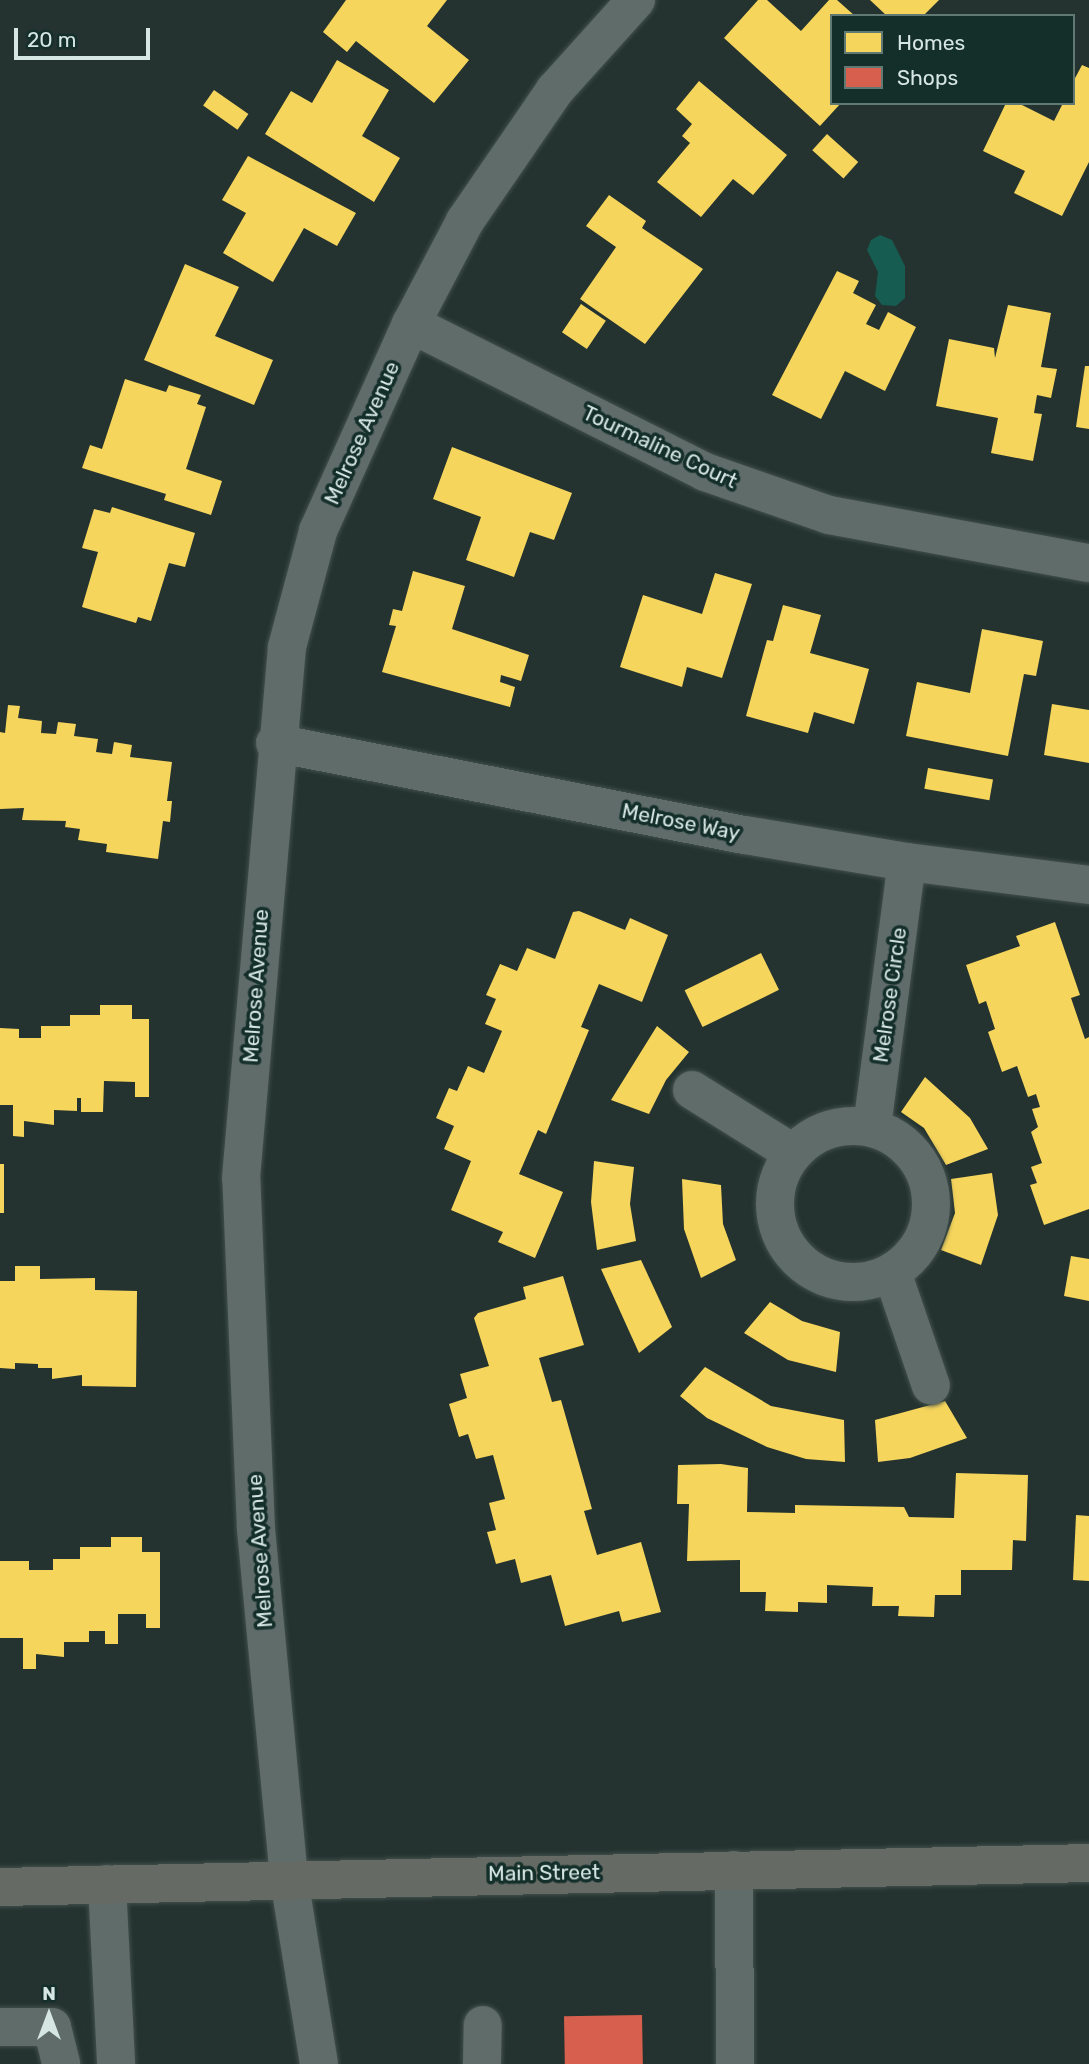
<!DOCTYPE html>
<html>
<head>
<meta charset="utf-8">
<style>
	body { margin:0 }
	#map { position:relative; width:1089px; height:2064px; overflow:hidden; background:#243330; font-family:Rubik,sans-serif }
	div>[style] { position:absolute }
	.water>* { inset:0; background:#165c50 }
	.homes>* { inset:0; background:#f6d55c; transform-origin:0 0 }
	.shops>* { inset:0; background:#d6604d; transform-origin:0 0 }
	.roads { filter:drop-shadow(0 0 2px #424f4b) drop-shadow(0 0 2px #424f4b) }
	.minor>* { height:38px; margin:-19px; padding:0 19px; transform-origin:19px; border-radius:19px; background:#606c69 }
	.minor>.ring { margin:-19px; padding:0; box-sizing:content-box; background:none; border:38px solid #606c69; border-radius:50% }
	.major>* { height:38px; margin:-19px; padding:0 19px; transform-origin:19px; border-radius:19px; background:#656a65 }
	span { translate:-50% -50%; white-space:nowrap; text-align:center; line-height:1.15; -webkit-text-stroke:7px #142f29; paint-order:stroke }
	.street-label { font-size:21px; color:#d6e6e2 }
	.legend { position:absolute; left:830px; top:14px; width:245px; height:91px; box-sizing:border-box; background:#142f29; border:2px solid #627873; margin:0; padding:9px 12px; list-style:none; font-size:21px; color:#d6e6e2 }
	.legend li { display:flex; align-items:center; gap:14px; height:35px }
	.legend b { width:35px; border:2px solid #627873 }
	.north { position:absolute; left:14px; top:1980px; width:70px; height:70px; -webkit-text-stroke:5px #142f29; paint-order:stroke; rotate:0deg; font-size:19px; font-weight:700; line-height:28px; text-align:center; color:#d6e6e2 }
	.north::after { content:''; display:block; margin:auto; width:24px; height:32px; background:#d6e6e2; clip-path:polygon(50% 0,100% 100%,50% 72%,0 100%) }
	.scale { position:absolute; left:14px; top:28px; width:136px; height:32px; box-sizing:border-box; border:4px solid #d6e6e2; border-top:0; padding-left:9px; font-size:21px; line-height:24px; white-space:nowrap; color:#d6e6e2; -webkit-text-stroke:5px #142f29; paint-order:stroke }
</style>
</head>
<body>
<div id="map">
	<div class="water">
		<i style="clip-path:polygon(880px 235px,892px 240px,905px 266px,905px 298px,896px 306px,882px 305px,875px 296px,878px 272px,867px 250px,871px 240px)"></i>
	</div>
	<div class="homes">
		<i style="clip-path:polygon(346px 0,447px 0,427px 26px,469px 60px,434px 103px,356px 41px,347px 52px,323px 32px)"></i>
		<i style="clip-path:polygon(758px 0,767px 0,801px 31px,829px 0,837px 0,855px 16px,832px 16px,832px 103px,841px 103px,820px 126px,724px 38px)"></i>
		<i style="clip-path:polygon(870px 0,939px 0,923px 16px,887px 16px)"></i>
		<i style="clip-path:polygon(337px 60px,389px 90px,362px 136px,400px 158px,374px 202px,265px 134px,291px 91px,312px 103px)"></i>
		<i style="clip-path:polygon(1082px 65px,1089px 68px,1089px 162px,1062px 216px,1014px 193px,1025px 171px,983px 151px,1006px 103px,1018px 103px,1054px 121px,1063px 103px,1073px 103px,1073px 82px)"></i>
		<i style="clip-path:polygon(699px 81px,787px 155px,753px 195px,733px 179px,701px 217px,657px 182px,690px 143px,682px 136px,692px 124px,676px 109px)"></i>
		<i style="left:214px;top:90px;width:42px;height:19px;rotate:35deg"></i>
		<i style="left:827px;top:134px;width:42px;height:22px;rotate:42deg"></i>
		<i style="clip-path:polygon(248px 156px,356px 213px,337px 246px,304px 228px,273px 282px,223px 253px,246px 213px,222px 200px)"></i>
		<i style="clip-path:polygon(609px 195px,646px 221px,642px 228px,703px 269px,645px 344px,580px 299px,616px 247px,586px 226px)"></i>
		<i style="clip-path:polygon(185px 264px,239px 287px,215px 336px,273px 360px,254px 405px,144px 360px)"></i>
		<i style="clip-path:polygon(837px 271px,859px 281px,853px 293px,876px 305px,866px 324px,879px 330px,888px 312px,916px 327px,885px 391px,845px 371px,821px 419px,772px 395px)"></i>
		<i style="left:581px;top:304px;width:30px;height:34px;rotate:34deg"></i>
		<i style="clip-path:polygon(1008px 305px,1051px 313px,1041px 367px,1057px 369px,1051px 398px,1037px 395px,1034px 413px,1042px 414px,1033px 461px,991px 453px,998px 418px,936px 406px,949px 339px,994px 348px,995px 358px)"></i>
		<i style="clip-path:polygon(1085px 366px,1089px 366px,1089px 429px,1076px 427px)"></i>
		<i style="clip-path:polygon(125px 379px,166px 392px,169px 385px,201px 395px,197px 404px,206px 407px,186px 469px,222px 481px,211px 515px,164px 500px,166px 494px,82px 468px,90px 445px,102px 449px)"></i>
		<i style="clip-path:polygon(452px 447px,572px 493px,554px 540px,530px 532px,514px 577px,466px 560px,481px 517px,433px 499px)"></i>
		<i style="clip-path:polygon(112px 507px,195px 533px,185px 567px,169px 563px,151px 621px,138px 617px,136px 623px,82px 607px,98px 552px,82px 548px,94px 509px,110px 513px)"></i>
		<i style="clip-path:polygon(413px 571px,465px 586px,452px 629px,529px 655px,521px 681px,501px 675px,500px 682px,515px 687px,510px 707px,382px 672px,396px 626px,389px 625px,393px 609px,402px 611px)"></i>
		<i style="clip-path:polygon(715px 573px,752px 584px,722px 678px,687px 667px,682px 687px,620px 667px,643px 595px,702px 614px)"></i>
		<i style="clip-path:polygon(783px 605px,821px 615px,810px 653px,869px 669px,854px 724px,814px 712px,808px 733px,746px 716px,767px 640px,773px 641px)"></i>
		<i style="clip-path:polygon(982px 629px,1043px 641px,1036px 676px,1024px 674px,1008px 756px,906px 736px,917px 682px,970px 693px)"></i>
		<i style="clip-path:polygon(1052px 704px,1089px 710px,1089px 763px,1044px 755px)"></i>
		<i style="clip-path:polygon(8px 705px,20px 706px,18px 718px,42px 721px,41px 733px,56px 734px,58px 722px,76px 724px,74px 736px,98px 739px,96px 752px,112px 754px,114px 742px,132px 745px,130px 757px,172px 762px,167px 801px,172px 801px,170px 822px,163px 821px,158px 859px,106px 852px,107px 844px,78px 840px,80px 829px,65px 827px,66px 821px,22px 820px,24px 808px,0 809px,0 732px,5px 733px)"></i>
		<i style="left:928px;top:768px;width:66px;height:21px;rotate:10deg"></i>
		<i style="clip-path:polygon(579px 911px,625px 930px,630px 918px,668px 935px,642px 1002px,599px 984px,581px 1027px,589px 1030px,546px 1134px,538px 1130px,519px 1174px,563px 1192px,535px 1258px,498px 1242px,503px 1232px,451px 1210px,471px 1161px,444px 1149px,454px 1126px,436px 1118px,449px 1088px,457px 1091px,468px 1066px,484px 1073px,502px 1031px,485px 1024px,496px 999px,486px 995px,500px 964px,517px 971px,527px 948px,555px 959px,573px 912px)"></i>
		<i style="clip-path:polygon(1055px 922px,1080px 995px,1071px 998px,1085px 1039px,1089px 1037px,1089px 1209px,1044px 1225px,1030px 1185px,1037px 1183px,1031px 1167px,1042px 1163px,1031px 1132px,1038px 1127px,1032px 1109px,1040px 1107px,1036px 1094px,1028px 1097px,1017px 1066px,1002px 1072px,988px 1032px,995px 1029px,986px 1001px,979px 1004px,966px 965px,1020px 946px,1016px 936px)"></i>
		<i style="left:761px;top:953px;width:41px;height:85px;rotate:64deg"></i>
		<i style="clip-path:polygon(100px 1005px,132px 1005px,132px 1019px,149px 1019px,149px 1097px,135px 1097px,135px 1082px,104px 1081px,103px 1112px,81px 1112px,81px 1098px,77px 1098px,77px 1111px,54px 1110px,54px 1125px,24px 1121px,24px 1137px,13px 1136px,13px 1105px,0 1105px,0 1028px,19px 1029px,19px 1038px,41px 1038px,41px 1026px,70px 1026px,70px 1015px,100px 1015px)"></i>
		<i style="clip-path:polygon(657px 1026px,689px 1052px,666px 1080px,649px 1114px,611px 1100px)"></i>
		<i style="clip-path:polygon(925px 1077px,970px 1118px,988px 1149px,946px 1165px,924px 1128px,901px 1112px)"></i>
		<i style="clip-path:polygon(594px 1161px,634px 1167px,630px 1204px,636px 1241px,597px 1250px,591px 1202px)"></i>
		<i style="left:0;top:1164px;width:4px;height:49px"></i>
		<i style="clip-path:polygon(992px 1173px,998px 1215px,981px 1265px,941px 1250px,955px 1213px,951px 1179px)"></i>
		<i style="clip-path:polygon(682px 1179px,721px 1185px,723px 1224px,736px 1260px,701px 1278px,684px 1229px)"></i>
		<i style="clip-path:polygon(1071px 1256px,1089px 1259px,1089px 1301px,1064px 1296px)"></i>
		<i style="clip-path:polygon(641px 1260px,672px 1327px,639px 1353px,601px 1269px)"></i>
		<i style="clip-path:polygon(15px 1266px,40px 1266px,40px 1279px,95px 1278px,95px 1290px,137px 1291px,136px 1387px,82px 1386px,82px 1375px,52px 1379px,52px 1368px,38px 1368px,38px 1364px,15px 1363px,15px 1369px,0 1368px,0 1281px,15px 1281px)"></i>
		<i style="clip-path:polygon(563px 1276px,584px 1345px,539px 1358px,552px 1402px,561px 1400px,592px 1509px,584px 1511px,597px 1555px,641px 1542px,661px 1612px,622px 1622px,619px 1611px,565px 1626px,551px 1575px,521px 1583px,515px 1559px,496px 1564px,487px 1532px,496px 1530px,489px 1503px,505px 1499px,493px 1455px,476px 1459px,468px 1434px,459px 1437px,449px 1404px,467px 1398px,460px 1374px,489px 1366px,474px 1318px,478px 1313px,526px 1299px,523px 1287px)"></i>
		<i style="clip-path:polygon(770px 1302px,802px 1321px,840px 1332px,836px 1372px,788px 1360px,744px 1333px)"></i>
		<i style="clip-path:polygon(705px 1367px,771px 1406px,844px 1420px,845px 1462px,806px 1459px,767px 1447px,707px 1418px,680px 1396px)"></i>
		<i style="clip-path:polygon(945px 1401px,967px 1438px,910px 1458px,878px 1462px,875px 1420px)"></i>
		<i style="clip-path:polygon(721px 1464px,748px 1468px,747px 1512px,795px 1513px,795px 1505px,904px 1507px,909px 1517px,954px 1518px,956px 1473px,1028px 1475px,1026px 1541px,1013px 1540px,1012px 1570px,961px 1570px,961px 1595px,935px 1595px,934px 1617px,898px 1616px,899px 1606px,872px 1606px,873px 1587px,827px 1585px,827px 1603px,798px 1602px,798px 1612px,765px 1611px,766px 1592px,740px 1592px,740px 1560px,687px 1561px,689px 1504px,677px 1504px,678px 1465px)"></i>
		<i style="clip-path:polygon(1076px 1515px,1089px 1516px,1089px 1581px,1073px 1580px)"></i>
		<i style="clip-path:polygon(111px 1537px,142px 1537px,142px 1552px,160px 1552px,160px 1628px,146px 1628px,146px 1614px,118px 1614px,118px 1644px,105px 1644px,105px 1631px,89px 1631px,89px 1642px,64px 1642px,64px 1657px,36px 1654px,36px 1669px,23px 1669px,23px 1638px,0 1638px,0 1561px,29px 1561px,29px 1570px,53px 1570px,53px 1559px,80px 1559px,80px 1547px,111px 1547px)"></i>
	</div>
	<div class="shops">
		<i style="left:642px;top:2015px;width:49px;height:78px;rotate:89deg"></i>
	</div>
	<div class="roads">
		<div class="minor">
			<i style="left:411px;top:324px;width:329px;rotate:26.7deg"></i>
			<i style="left:705px;top:472px;width:131px;rotate:19.1deg"></i>
			<i style="left:829px;top:515px;width:264px;rotate:10.5deg"></i>
			<i style="left:275px;top:743px;width:479px;rotate:11.1deg"></i>
			<i style="left:745px;top:835px;width:164px;rotate:9.5deg"></i>
			<i style="left:907px;top:862px;width:183px;rotate:7.2deg"></i>
			<i style="left:692px;top:1090px;width:119px;rotate:32deg"></i>
			<i class="ring" style="left:775px;top:1126px;width:118px;height:118px"></i>
			<i style="left:872px;top:1127px;width:267px;rotate:-82.5deg"></i>
			<i style="left:892px;top:1272px;width:120px;rotate:71.1deg"></i>
			<i style="left:734px;top:1870px;width:194px;rotate:89.7deg"></i>
			<i style="left:107px;top:1884px;width:180px;rotate:87.1deg"></i>
			<i style="left:0;top:2027px;width:52px"></i>
			<i style="left:52px;top:2027px;width:38px;rotate:76deg"></i>
			<i style="left:319px;top:2064px;width:188px;rotate:-99.2deg"></i>
			<i style="left:289px;top:1878px;width:351px;rotate:-95.4deg"></i>
			<i style="left:256px;top:1529px;width:351px;rotate:-92.4deg"></i>
			<i style="left:241px;top:1178px;width:533px;rotate:-85.05deg"></i>
			<i style="left:287px;top:647px;width:120px;rotate:-75deg"></i>
			<i style="left:318px;top:531px;width:227px;rotate:-65.8deg"></i>
			<i style="left:411px;top:324px;width:116px;rotate:-62.3deg"></i>
			<i style="left:465px;top:221px;width:159px;rotate:-55.5deg"></i>
			<i style="left:555px;top:90px;width:121px;rotate:-48deg"></i>
			<i style="left:482px;top:2064px;width:39px;rotate:-89deg"></i>
		</div>
		<div class="major">
			<i style="left:0;top:1887px;width:1089px;rotate:-1.26deg"></i>
		</div>
	</div>
	<div class="street-label">
		<span style="left:362px;top:433px;rotate:-66deg">Melrose Avenue</span>
		<span style="left:660px;top:447px;rotate:25deg">Tourmaline Court</span>
		<span style="left:681px;top:822px;rotate:11deg">Melrose Way</span>
		<span style="left:256px;top:986px;rotate:-86deg">Melrose Avenue</span>
		<span style="left:890px;top:995px;rotate:-82deg">Melrose Circle</span>
		<span style="left:260px;top:1551px;rotate:-94deg">Melrose Avenue</span>
		<span style="left:544px;top:1873px;rotate:-1deg">Main Street</span>
	</div>
	<ul class="legend">
	<li><b style="height:19px;background:#f6d55c"></b>Homes</li>
	<li><b style="height:19px;background:#d6604d"></b>Shops</li>
	</ul>
	<div class="north">N</div>
	<div class="scale">20 m</div>
</div>
</body>
</html>
